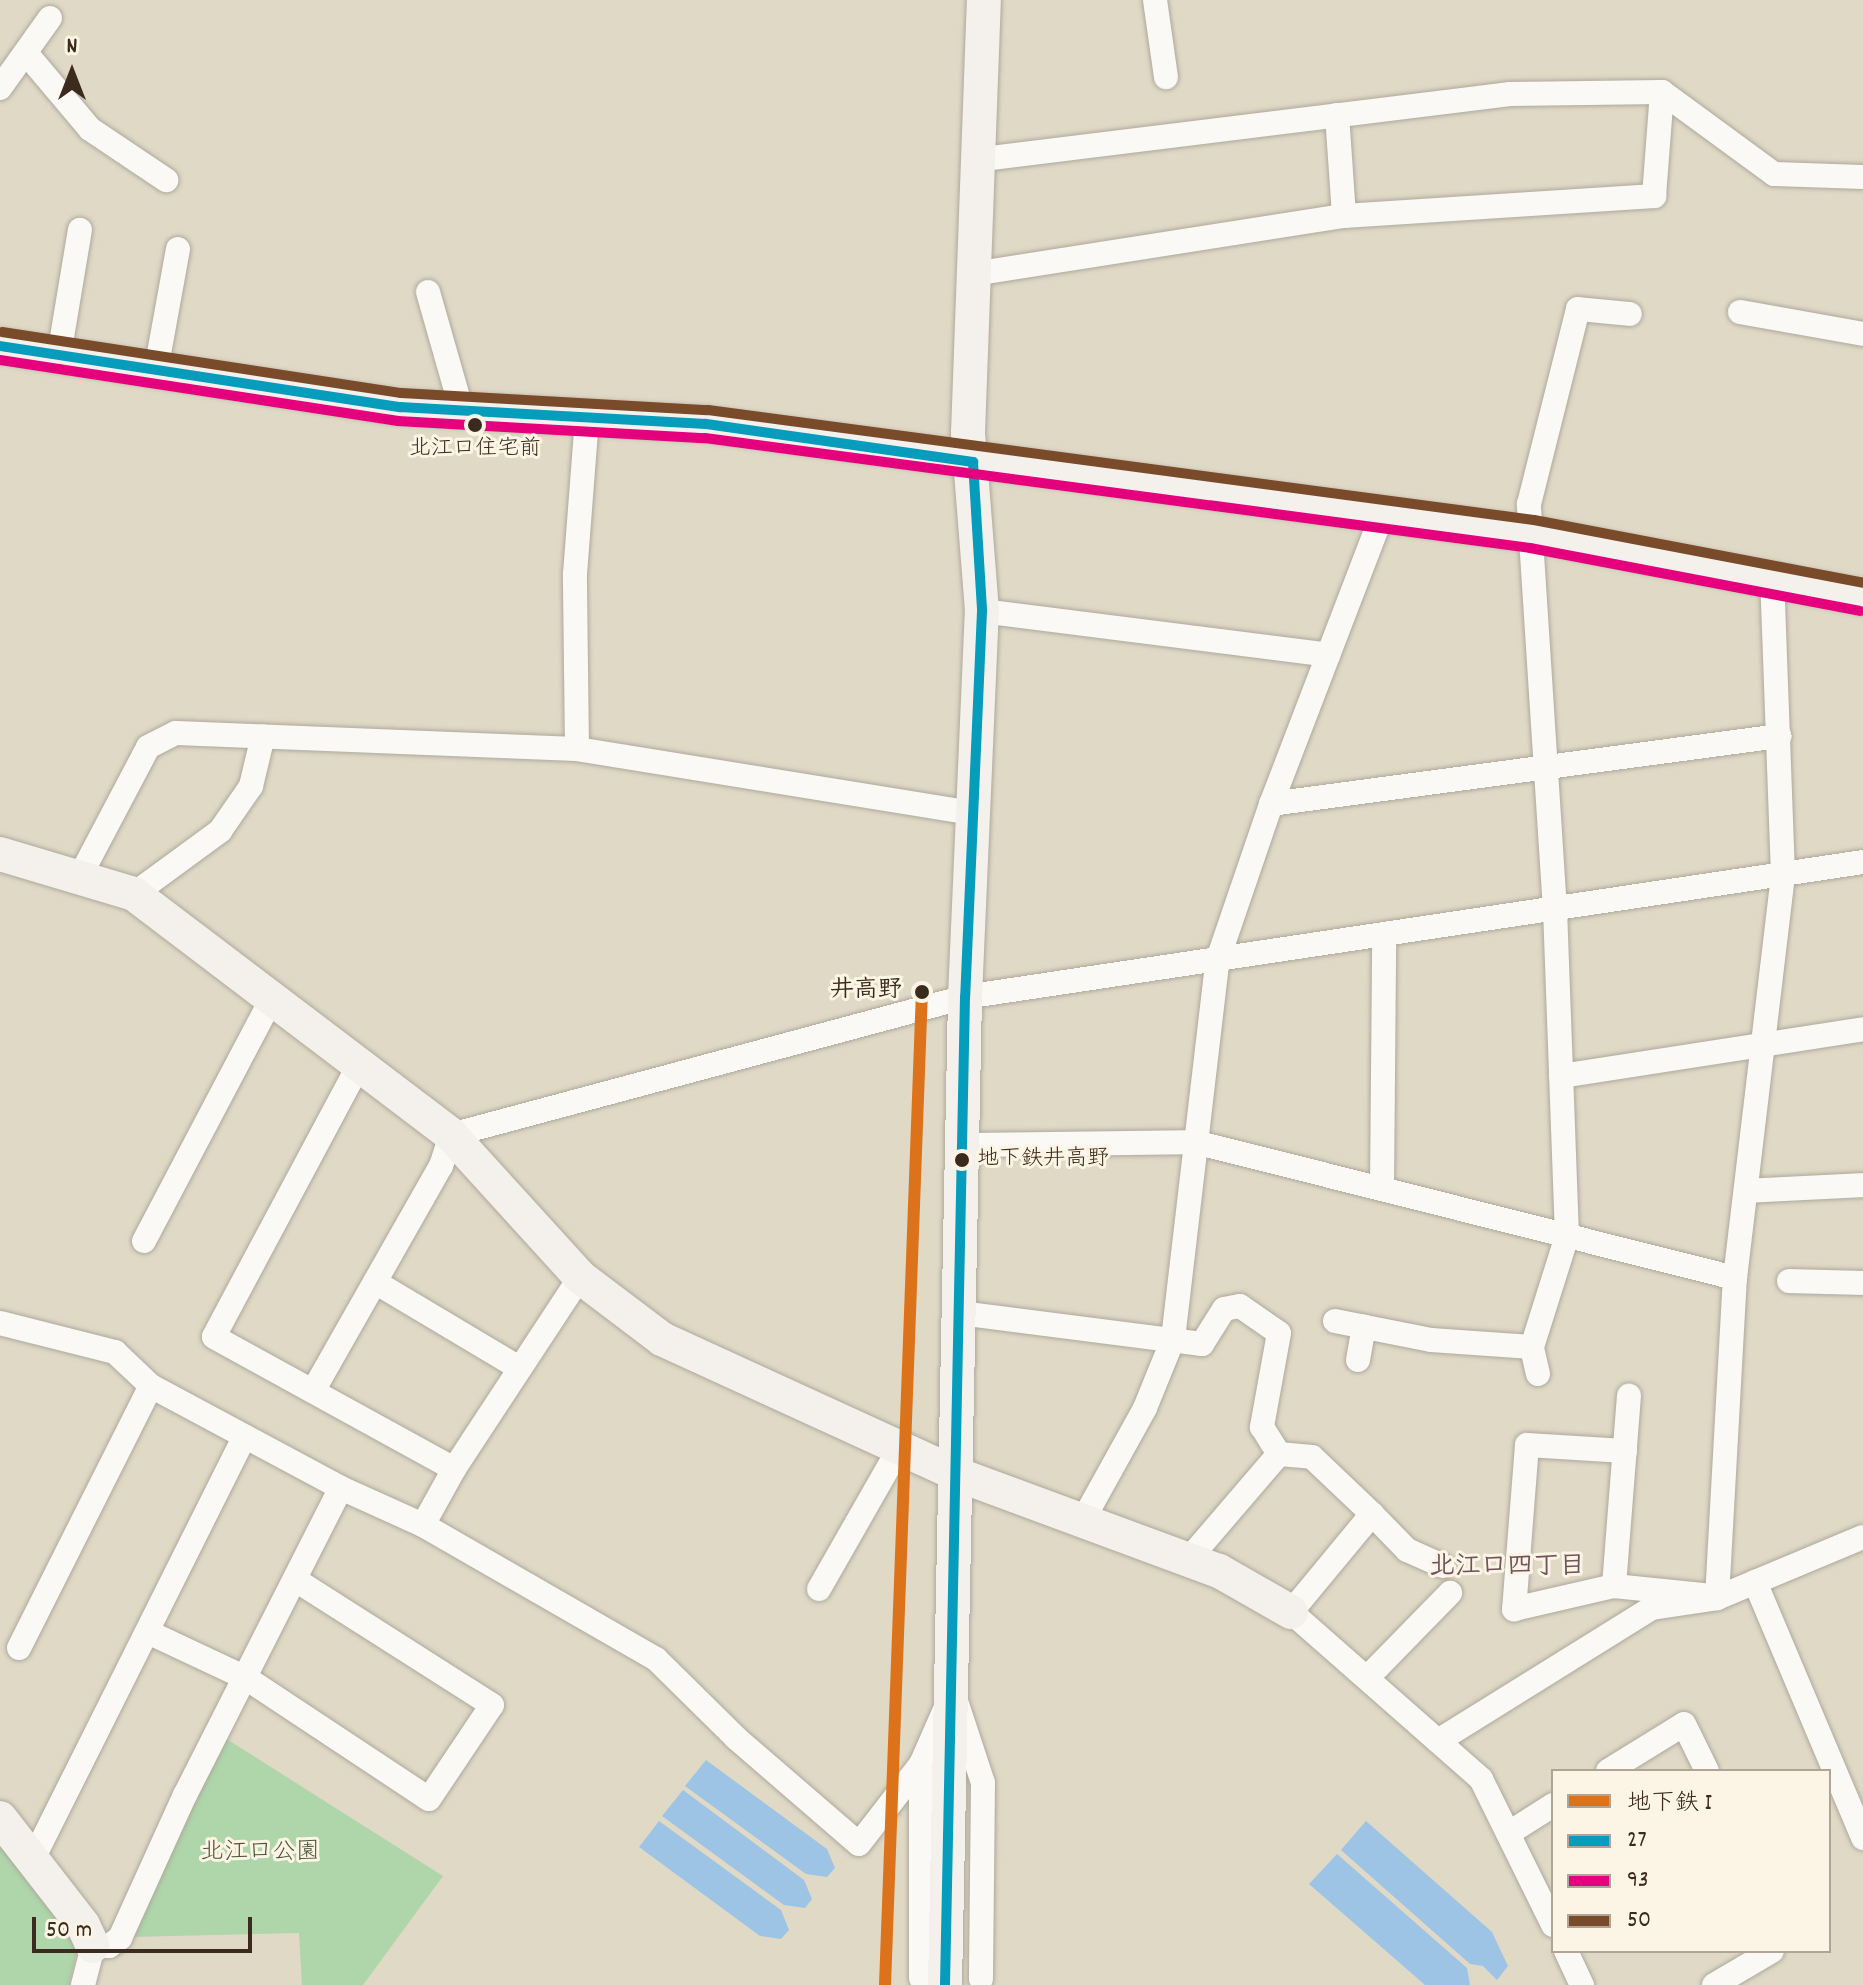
<!DOCTYPE html>
<html>
<head>
<meta charset="utf-8">
<style>
	body { margin:0 }
	#map { position:relative; width:1863px; height:1985px; overflow:hidden; background:#e0d9c6; font-family:Dekko,"Klee One",sans-serif }
	div>[style] { position:absolute }
	.green>* { inset:0; background:#aed6aa }
	.water>* { inset:0; background:#9dc4e5 }
	.roads { filter:drop-shadow(0 0 2px #aea99c) drop-shadow(0 0 2px #aea99c) }
	.street>* { height:24px; margin:-12px; padding:0 12px; transform-origin:12px; border-radius:12px; background:#faf9f6 }
	.secondary>* { height:34px; margin:-17px; padding:0 17px; transform-origin:17px; border-radius:17px; background:#f4f1ec }
	.bus-1>* { height:10px; margin:-5px; padding:0 5px; transform-origin:5px; border-radius:5px; background:#069cbc }
	.bus-2>* { height:10px; margin:-5px; padding:0 5px; transform-origin:5px; border-radius:5px; background:#e5007d }
	.bus-3>* { height:10px; margin:-5px; padding:0 5px; transform-origin:5px; border-radius:5px; background:#7a4b2a }
	.metro-1>* { height:12px; margin:-6px; padding:0 6px; transform-origin:6px; border-radius:6px; background:#dc731a }
	.dots>* { width:22px; height:22px; translate:-50% -50%; box-sizing:border-box; border:4px solid #fcf5e5; border-radius:50% }
	span { translate:-50% -50%; white-space:nowrap; text-align:center; line-height:1.15; -webkit-text-stroke:6px #fcf5e5; paint-order:stroke }
	.bus-label { font-size:22px; color:#3b2a1e }
	.left { translate:0 -50%; text-align:left }
	.stop-label { font-size:24px; color:#3b2a1e; font-weight:700 }
	.right { translate:-100% -50%; text-align:right }
	.park-label { font-size:24px; color:#4e543c }
	.neighbourhood-label { font-size:26px; color:#6f525c; font-weight:700 }
	.legend { position:absolute; left:1551px; top:1769px; width:280px; height:184px; box-sizing:border-box; background:#fcf5e5; border:2px solid #afa495; margin:0; padding:10px 14px; list-style:none; font-size:24px; color:#3b2a1e }
	.legend li { display:flex; align-items:center; gap:16px; height:40px }
	.legend b { width:40px; border:2px solid #afa495 }
	.north { position:absolute; left:32px; top:32px; width:80px; height:80px; -webkit-text-stroke:6px #fcf5e5; paint-order:stroke; rotate:0deg; font-size:22px; font-weight:700; line-height:32px; text-align:center; color:#3b2a1e }
	.north::after { content:''; display:block; margin:auto; width:28px; height:36px; background:#3b2a1e; clip-path:polygon(50% 0,100% 100%,50% 72%,0 100%) }
	.scale { position:absolute; left:32px; top:1917px; width:220px; height:36px; box-sizing:border-box; border:4px solid #3b2a1e; border-top:0; padding-left:10px; font-size:24px; line-height:28px; white-space:nowrap; color:#3b2a1e; -webkit-text-stroke:6px #fcf5e5; paint-order:stroke }
</style>
</head>
<body>
<div id="map">
	<div class="green">
		<i style="clip-path:polygon(225px 1738px,443px 1876px,363px 1985px,302px 1985px,299px 1933px,131px 1937px)"></i>
		<i style="clip-path:polygon(0 1844px,79px 1942px,69px 1985px,0 1985px)"></i>
	</div>
	<div class="water">
		<i style="clip-path:polygon(706px 1760px,827px 1849px,835px 1868px,827px 1877px,806px 1874px,685px 1786px)"></i>
		<i style="clip-path:polygon(683px 1790px,804px 1880px,812px 1899px,805px 1908px,784px 1905px,662px 1816px)"></i>
		<i style="clip-path:polygon(659px 1821px,781px 1910px,789px 1930px,781px 1939px,760px 1936px,639px 1847px)"></i>
		<i style="clip-path:polygon(1366px 1821px,1492px 1932px,1508px 1966px,1497px 1980px,1483px 1966px,1470px 1964px,1341px 1850px)"></i>
		<i style="clip-path:polygon(1337px 1854px,1467px 1968px,1470px 1985px,1425px 1985px,1309px 1884px)"></i>
	</div>
	<div class="roads">
		<div class="street">
			<i style="left:1155px;top:0;width:78px;rotate:81.9deg"></i>
			<i style="left:26px;top:53px;width:99px;rotate:49.9deg"></i>
			<i style="left:90px;top:129px;width:92px;rotate:33.9deg"></i>
			<i style="left:0;top:88px;width:86px;rotate:-54.5deg"></i>
			<i style="left:1337px;top:115px;width:101px;rotate:86deg"></i>
			<i style="left:975px;top:160px;width:539px;rotate:-7.03deg"></i>
			<i style="left:1510px;top:94px;width:152px;rotate:-0.8deg"></i>
			<i style="left:1662px;top:92px;width:139px;rotate:36.2deg"></i>
			<i style="left:1774px;top:174px;width:89px;rotate:1.9deg"></i>
			<i style="left:973px;top:274px;width:376px;rotate:-8.9deg"></i>
			<i style="left:1344px;top:216px;width:311px;rotate:-3.7deg"></i>
			<i style="left:1654px;top:196px;width:104px;rotate:-85.6deg"></i>
			<i style="left:428px;top:292px;width:124px;rotate:74.1deg"></i>
			<i style="left:1740px;top:312px;width:125px;rotate:10.1deg"></i>
			<i style="left:59px;top:355px;width:127px;rotate:-80.5deg"></i>
			<i style="left:156px;top:370px;width:123px;rotate:-79.7deg"></i>
			<i style="left:982px;top:611px;width:349px;rotate:7.2deg"></i>
			<i style="left:577px;top:749px;width:175px;rotate:-90.7deg"></i>
			<i style="left:575px;top:574px;width:156px;rotate:-85.6deg"></i>
			<i style="left:1271px;top:804px;width:513px;rotate:-7.62deg"></i>
			<i style="left:78px;top:880px;width:150px;rotate:-62.2deg"></i>
			<i style="left:148px;top:747px;width:31px;rotate:-27deg"></i>
			<i style="left:176px;top:733px;width:401px;rotate:2.3deg"></i>
			<i style="left:577px;top:749px;width:400px;rotate:9.2deg"></i>
			<i style="left:134px;top:894px;width:107px;rotate:-36.2deg"></i>
			<i style="left:220px;top:831px;width:55px;rotate:-55.4deg"></i>
			<i style="left:251px;top:786px;width:51px;rotate:-76.5deg"></i>
			<i style="left:360px;top:1063px;width:310px;rotate:118.1deg"></i>
			<i style="left:214px;top:1337px;width:274px;rotate:28.8deg"></i>
			<i style="left:1561px;top:1076px;width:306px;rotate:-8.8deg"></i>
			<i style="left:962px;top:1145px;width:233px;rotate:-0.7deg"></i>
			<i style="left:1195px;top:1142px;width:557px;rotate:14.14deg"></i>
			<i style="left:1382px;top:1189px;width:253px;rotate:-89.5deg"></i>
			<i style="left:1746px;top:1191px;width:117px;rotate:-2.9deg"></i>
			<i style="left:144px;top:1241px;width:277px;rotate:-62.2deg"></i>
			<i style="left:1789px;top:1281px;width:74px;rotate:1.5deg"></i>
			<i style="left:375px;top:1282px;width:168px;rotate:30.8deg"></i>
			<i style="left:960px;top:1313px;width:244px;rotate:7.3deg"></i>
			<i style="left:1202px;top:1344px;width:41px;rotate:-57.8deg"></i>
			<i style="left:1224px;top:1309px;width:16px;rotate:-11deg"></i>
			<i style="left:1240px;top:1306px;width:47px;rotate:34.7deg"></i>
			<i style="left:1279px;top:1333px;width:96px;rotate:100.3deg"></i>
			<i style="left:1262px;top:1427px;width:32px;rotate:58deg"></i>
			<i style="left:1279px;top:1454px;width:33px;rotate:5deg"></i>
			<i style="left:1312px;top:1457px;width:83px;rotate:43.5deg"></i>
			<i style="left:1372px;top:1514px;width:127px;rotate:129.6deg"></i>
			<i style="left:1291px;top:1612px;width:253px;rotate:41.3deg"></i>
			<i style="left:1481px;top:1779px;width:163px;rotate:63.7deg"></i>
			<i style="left:1335px;top:1321px;width:98px;rotate:11.2deg"></i>
			<i style="left:1431px;top:1340px;width:101px;rotate:4deg"></i>
			<i style="left:0;top:1323px;width:119px;rotate:14.2deg"></i>
			<i style="left:115px;top:1352px;width:50px;rotate:43.4deg"></i>
			<i style="left:151px;top:1386px;width:216px;rotate:28.2deg"></i>
			<i style="left:341px;top:1488px;width:90px;rotate:24.3deg"></i>
			<i style="left:423px;top:1525px;width:269px;rotate:29.9deg"></i>
			<i style="left:656px;top:1659px;width:112px;rotate:44.6deg"></i>
			<i style="left:736px;top:1738px;width:162px;rotate:40.8deg"></i>
			<i style="left:859px;top:1844px;width:101px;rotate:-52.2deg"></i>
			<i style="left:1358px;top:1360px;width:34px;rotate:-80deg"></i>
			<i style="left:1538px;top:1374px;width:28px;rotate:-103deg"></i>
			<i style="left:1532px;top:1347px;width:116px;rotate:-72.5deg"></i>
			<i style="left:1567px;top:1236px;width:326px;rotate:-92.1deg"></i>
			<i style="left:1555px;top:910px;width:407px;rotate:-93.7deg"></i>
			<i style="left:1529px;top:504px;width:201px;rotate:-75.9deg"></i>
			<i style="left:1578px;top:309px;width:52px;rotate:5.5deg"></i>
			<i style="left:313px;top:1391px;width:259px;rotate:-60.4deg"></i>
			<i style="left:441px;top:1166px;width:33px;rotate:-72deg"></i>
			<i style="left:451px;top:1135px;width:532px;rotate:-15.03deg"></i>
			<i style="left:965px;top:997px;width:908px;rotate:-8.55deg"></i>
			<i style="left:1625px;top:1451px;width:98px;rotate:-176.5deg"></i>
			<i style="left:1527px;top:1445px;width:165px;rotate:94.5deg"></i>
			<i style="left:1514px;top:1609px;width:103px;rotate:-13deg"></i>
			<i style="left:1614px;top:1586px;width:89px;rotate:5.8deg"></i>
			<i style="left:1372px;top:1514px;width:50px;rotate:45.8deg"></i>
			<i style="left:1407px;top:1550px;width:39px;rotate:24deg"></i>
			<i style="left:1083px;top:1520px;width:128px;rotate:-61deg"></i>
			<i style="left:1145px;top:1408px;width:74px;rotate:-67.9deg"></i>
			<i style="left:1173px;top:1339px;width:380px;rotate:-83.3deg"></i>
			<i style="left:1217px;top:962px;width:167px;rotate:-71.1deg"></i>
			<i style="left:1271px;top:804px;width:310px;rotate:-69deg"></i>
			<i style="left:423px;top:1525px;width:64px;rotate:-61deg"></i>
			<i style="left:454px;top:1469px;width:230px;rotate:-56.7deg"></i>
			<i style="left:1188px;top:1560px;width:140px;rotate:-49.4deg"></i>
			<i style="left:1755px;top:1582px;width:278px;rotate:67.1deg"></i>
			<i style="left:1614px;top:1586px;width:191px;rotate:-85.5deg"></i>
			<i style="left:819px;top:1589px;width:166px;rotate:-60.3deg"></i>
			<i style="left:1717px;top:1598px;width:321px;rotate:-86.8deg"></i>
			<i style="left:1735px;top:1278px;width:406px;rotate:-83.2deg"></i>
			<i style="left:1783px;top:875px;width:296px;rotate:-92.1deg"></i>
			<i style="left:150px;top:1633px;width:106px;rotate:25.1deg"></i>
			<i style="left:246px;top:1678px;width:219px;rotate:33.5deg"></i>
			<i style="left:429px;top:1799px;width:113px;rotate:-56.2deg"></i>
			<i style="left:492px;top:1705px;width:232px;rotate:-147.5deg"></i>
			<i style="left:19px;top:1648px;width:293px;rotate:-63.3deg"></i>
			<i style="left:1367px;top:1678px;width:119px;rotate:-45.7deg"></i>
			<i style="left:957px;top:1704px;width:83px;rotate:71.8deg"></i>
			<i style="left:983px;top:1783px;width:196px;rotate:90.6deg"></i>
			<i style="left:1438px;top:1741px;width:252px;rotate:-31.9deg"></i>
			<i style="left:1652px;top:1608px;width:66px;rotate:-8.7deg"></i>
			<i style="left:1717px;top:1598px;width:158px;rotate:-22.7deg"></i>
			<i style="left:1608px;top:1771px;width:89px;rotate:-31.7deg"></i>
			<i style="left:1684px;top:1724px;width:52px;rotate:63.9deg"></i>
			<i style="left:1509px;top:1833px;width:52px;rotate:-32.5deg"></i>
			<i style="left:33px;top:1859px;width:472px;rotate:-63.4deg"></i>
			<i style="left:1566px;top:1951px;width:38px;rotate:65deg"></i>
			<i style="left:921px;top:1978px;width:214px;rotate:-90deg"></i>
			<i style="left:921px;top:1764px;width:62px;rotate:-66.3deg"></i>
			<i style="left:83px;top:1985px;width:40px;rotate:-75.6deg"></i>
			<i style="left:93px;top:1946px;width:16px"></i>
			<i style="left:109px;top:1946px;width:14px;rotate:-36deg"></i>
			<i style="left:120px;top:1938px;width:157px;rotate:-65.6deg"></i>
			<i style="left:185px;top:1795px;width:344px;rotate:-63.1deg"></i>
			<i style="left:1714px;top:1985px;width:67px;rotate:-30.4deg"></i>
		</div>
		<div class="secondary">
			<i style="left:0;top:346px;width:405px;rotate:8.7deg"></i>
			<i style="left:400px;top:407px;width:306px;rotate:3.2deg"></i>
			<i style="left:706px;top:424px;width:833px;rotate:7.59deg"></i>
			<i style="left:1532px;top:534px;width:337px;rotate:10.8deg"></i>
			<i style="left:0;top:854px;width:140px;rotate:16.6deg"></i>
			<i style="left:134px;top:894px;width:398px;rotate:37.2deg"></i>
			<i style="left:451px;top:1135px;width:192px;rotate:47.7deg"></i>
			<i style="left:580px;top:1277px;width:103px;rotate:37.1deg"></i>
			<i style="left:662px;top:1339px;width:327px;rotate:24.6deg"></i>
			<i style="left:959px;top:1475px;width:277px;rotate:20.3deg"></i>
			<i style="left:1219px;top:1571px;width:83px;rotate:29.7deg"></i>
			<i style="left:0;top:1818px;width:135px;rotate:52.2deg"></i>
			<i style="left:83px;top:1925px;width:23px;rotate:65deg"></i>
			<i style="left:945px;top:1985px;width:988px;rotate:-88.84deg"></i>
			<i style="left:965px;top:997px;width:386px;rotate:-87.5deg"></i>
			<i style="left:982px;top:611px;width:179px;rotate:-94.5deg"></i>
			<i style="left:968px;top:433px;width:433px;rotate:-87.9deg"></i>
		</div>
	</div>
	<div class="bus-1">
		<i style="left:0;top:346px;width:405px;rotate:8.7deg"></i>
		<i style="left:400px;top:407px;width:306px;rotate:3.2deg"></i>
		<i style="left:706px;top:424px;width:270px;rotate:8.1deg"></i>
		<i style="left:973px;top:462px;width:149px;rotate:86.5deg"></i>
		<i style="left:982px;top:611px;width:386px;rotate:92.5deg"></i>
		<i style="left:965px;top:997px;width:988px;rotate:91.16deg"></i>
	</div>
	<div class="bus-2">
		<i style="left:0;top:360px;width:403px;rotate:8.7deg"></i>
		<i style="left:398px;top:421px;width:307px;rotate:3.2deg"></i>
		<i style="left:705px;top:438px;width:832px;rotate:7.59deg"></i>
		<i style="left:1530px;top:548px;width:336px;rotate:10.8deg"></i>
	</div>
	<div class="bus-3">
		<i style="left:2px;top:332px;width:404px;rotate:8.7deg"></i>
		<i style="left:401px;top:393px;width:307px;rotate:3.2deg"></i>
		<i style="left:708px;top:410px;width:833px;rotate:7.59deg"></i>
		<i style="left:1534px;top:520px;width:335px;rotate:10.8deg"></i>
	</div>
	<div class="metro-1">
		<i style="left:885px;top:1985px;width:994px;rotate:-87.87deg"></i>
	</div>
	<div class="dots">
		<i style="left:475px;top:425px;background:#3b2a1e"></i>
		<i style="left:922px;top:992px;background:#3b2a1e"></i>
		<i style="left:962px;top:1160px;background:#3b2a1e"></i>
	</div>
	<div class="bus-label">
		<span style="left:475px;top:450px">北江口住宅前</span>
		<span class="left" style="left:977px;top:1160px">地下鉄井高野</span>
	</div>
	<div class="stop-label">
		<span class="right" style="left:902px;top:992px">井高野</span>
	</div>
	<div class="park-label">
		<span style="left:260px;top:1854px">北江口公園</span>
	</div>
	<div class="neighbourhood-label">
		<span style="left:1507px;top:1568px">北江口四丁目</span>
	</div>
	<ul class="legend">
	<li><b style="height:10px;background:#dc731a"></b>地下鉄 I</li>
	<li><b style="height:10px;background:#069cbc"></b>27</li>
	<li><b style="height:10px;background:#e5007d"></b>93</li>
	<li><b style="height:10px;background:#7a4b2a"></b>50</li>
	</ul>
	<div class="north">N</div>
	<div class="scale">50 m</div>
</div>
</body>
</html>
